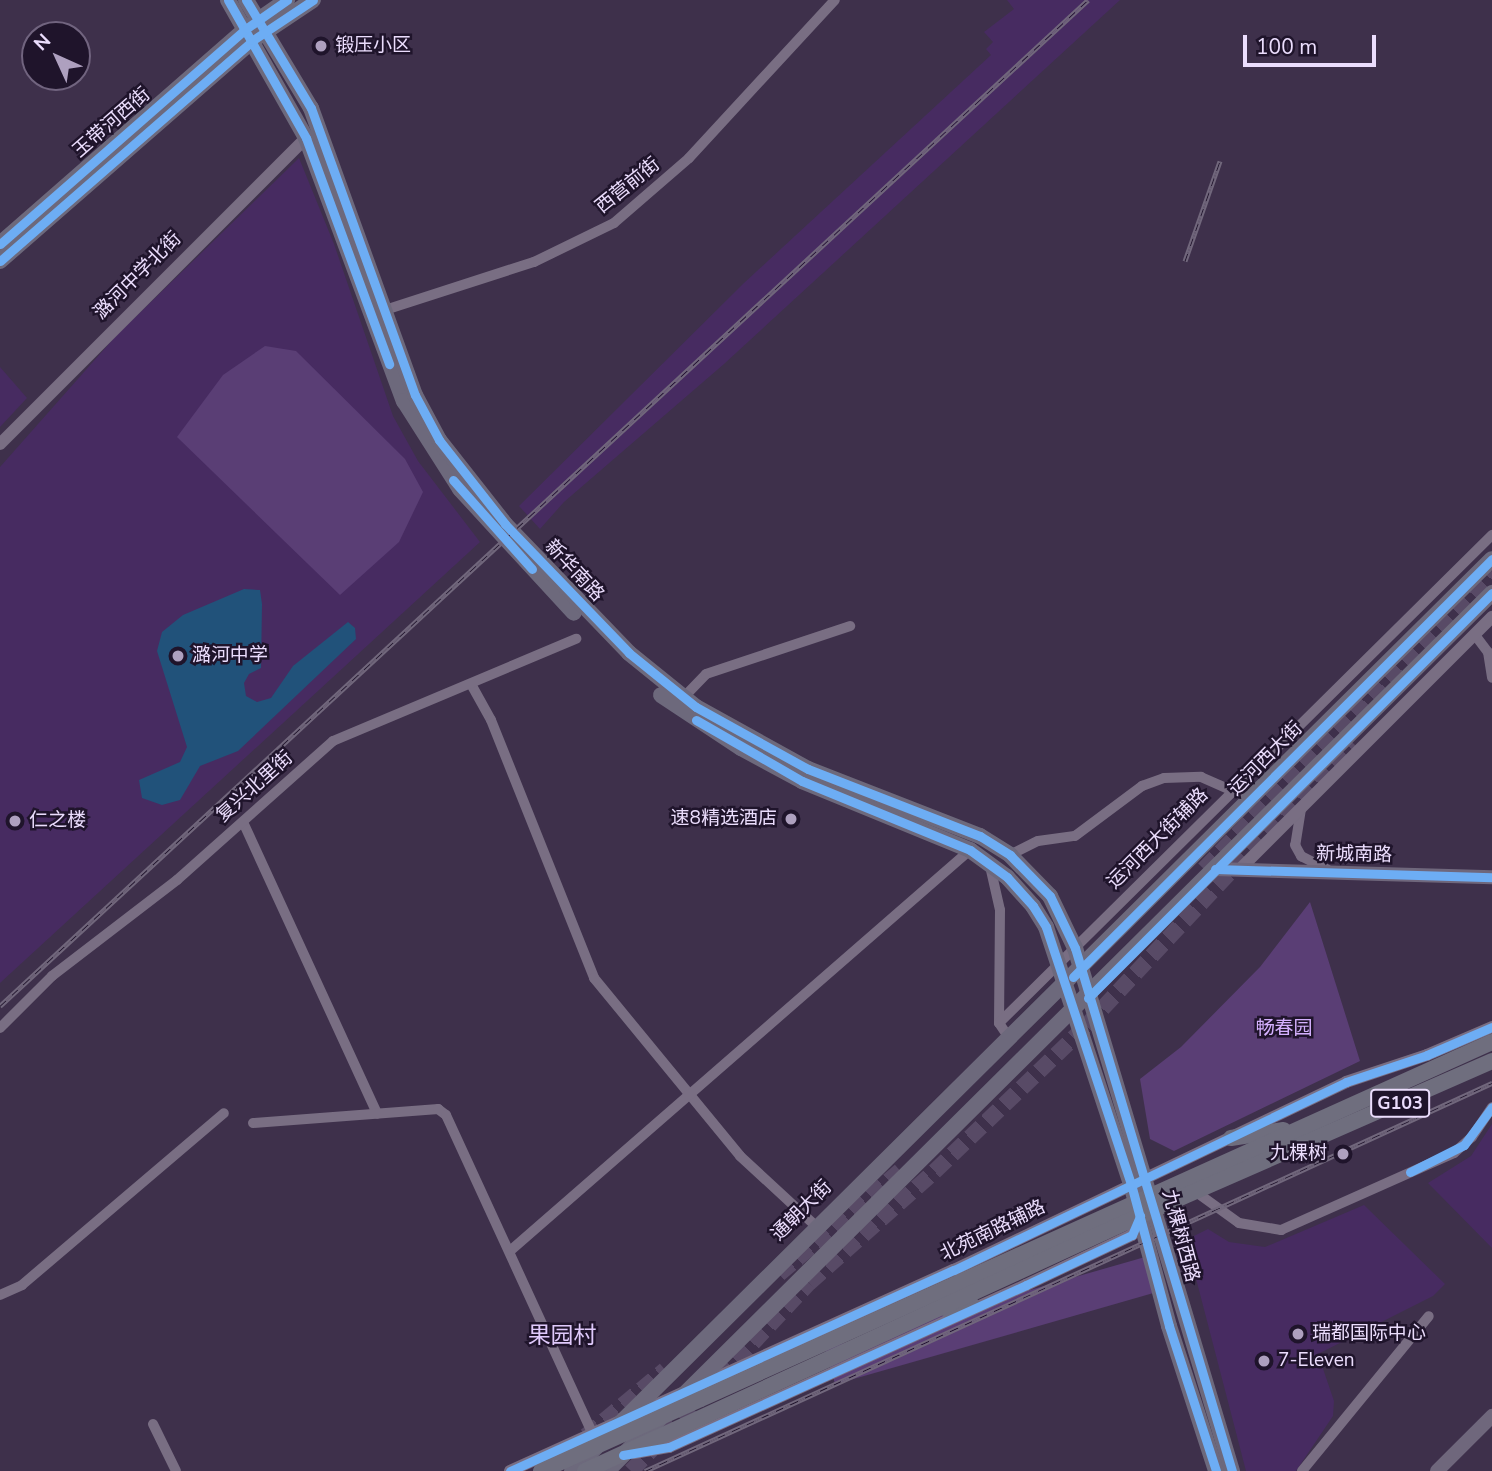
<!DOCTYPE html>
<html>
<head>
<meta charset="utf-8">
<style>
	body { margin:0 }
	#map { position:relative; width:1492px; height:1471px; overflow:hidden; background:#3e304b; font-family:"Nunito Sans","Noto Sans SC",sans-serif }
	div>[style] { position:absolute }
	.built>* { inset:0; background:#472b61 }
	.green>* { inset:0; background:#5a3e75; transform-origin:0 0 }
	.water>* { inset:0; background:#21527a }
	.trunk-tunnel>* { height:16px; margin-top:-8px; transform-origin:0; background:repeating-linear-gradient(90deg,#584a66 0 16px,transparent 0 24px) }
	.minor>* { height:10px; margin:-5px; padding:0 5px; transform-origin:5px; border-radius:5px; background:#796e83 }
	.tertiary>* { height:12px; margin:-6px; padding:0 6px; transform-origin:6px; border-radius:6px; background:#796e83 }
	.secondary>* { height:14px; margin:-7px; padding:0 7px; transform-origin:7px; border-radius:7px; background:#6f677c }
	.primary>* { height:16px; margin:-8px; padding:0 8px; transform-origin:8px; border-radius:8px; background:#6d697c }
	.trunk>* { height:16px; margin:-8px; padding:0 8px; transform-origin:8px; border-radius:8px; background:#6f6e7e }
	.rail>* { height:5px; margin-top:-2.5px; transform-origin:0; background:repeating-linear-gradient(90deg,#1f142b 0 8px,#71677c 0 16px); box-sizing:border-box; border-block:2px solid #71677c }
	.cycleway>* { height:9px; margin:-4.5px; padding:0 4.5px; transform-origin:4.5px; border-radius:4.5px; background:#6dadf4 }
	.dots>* { width:19px; height:19px; translate:-50% -50%; box-sizing:border-box; border:4px solid #1f142b; border-radius:50% }
	span { translate:-50% -50%; white-space:nowrap; text-align:center; line-height:1.15; -webkit-text-stroke:5px #1f142b; paint-order:stroke }
	.shield-label span { padding:2px 5px; background:#1f142b; border:2px solid; border-radius:5px; -webkit-text-stroke-width:0 }
	.shield-label { font-size:18px; color:#ebddfd; font-weight:700 }
	.poi-label { font-size:19px; color:#ebddfd }
	.left { translate:0 -50%; text-align:left }
	.right { translate:-100% -50%; text-align:right }
	.street-label { font-size:19px; color:#ebddfd }
	.park-label { font-size:19px; color:#d4b0fe }
	.quarter-label { font-size:23px; color:#dfc9fb }
	.north { position:absolute; left:21px; top:21px; width:70px; height:70px; box-sizing:border-box; background:#1f142b; border:2px solid #71647f; border-radius:50%; rotate:315deg; font-size:19px; font-weight:700; line-height:28px; text-align:center; color:#ebddfd }
	.north::after { content:''; display:block; margin:auto; width:24px; height:32px; background:#aea0bf; clip-path:polygon(50% 0,100% 100%,50% 72%,0 100%) }
	.scale { position:absolute; left:1243px; top:35px; width:133px; height:32px; box-sizing:border-box; border:4px solid #ebddfd; border-top:0; padding-left:9px; font-size:21px; line-height:24px; white-space:nowrap; color:#ebddfd; -webkit-text-stroke:5px #1f142b; paint-order:stroke }
</style>
</head>
<body>
<div id="map">
	<div class="built">
		<i style="clip-path:polygon(1007px 0,1120px 0,724px 364px,564px 502px,540px 529px,519px 506px,744px 283px,991px 55px,986px 49px,993px 42px,984px 32px,1014px 9px)"></i>
		<i style="clip-path:polygon(299px 158px,334px 244px,393px 416px,418px 461px,480px 542px,0 983px,0 467px,115px 337px)"></i>
		<i style="clip-path:polygon(0 367px,27px 398px,0 427px)"></i>
		<i style="clip-path:polygon(1492px 1124px,1492px 1248px,1428px 1183px,1471px 1156px)"></i>
		<i style="clip-path:polygon(1364px 1205px,1445px 1284px,1433px 1296px,1318px 1354px,1334px 1401px,1333px 1416px,1296px 1471px,1246px 1471px,1186px 1240px,1208px 1229px,1229px 1242px,1265px 1247px)"></i>
	</div>
	<div class="green">
		<i style="clip-path:polygon(265px 346px,296px 351px,405px 459px,423px 492px,399px 542px,340px 595px,177px 437px,223px 375px)"></i>
		<i style="clip-path:polygon(1310px 902px,1360px 1061px,1174px 1151px,1150px 1139px,1140px 1079px,1181px 1047px,1260px 967px)"></i>
		<i style="left:1145px;top:1257px;width:37px;height:333px;rotate:74deg"></i>
	</div>
	<div class="water">
		<i style="clip-path:polygon(244px 589px,260px 590px,262px 604px,261px 668px,249px 674px,244px 683px,246px 696px,257px 702px,271px 698px,293px 666px,348px 622px,355px 628px,356px 639px,238px 751px,200px 766px,180px 800px,162px 805px,142px 798px,139px 780px,180px 762px,187px 747px,157px 651px,162px 632px,183px 615px)"></i>
	</div>
	<div class="trunk-tunnel">
		<i style="left:1204px;top:869px;width:414px;rotate:-46deg"></i>
		<i style="left:779px;top:1274px;width:159px;rotate:-40.4deg"></i>
		<i style="left:720px;top:1378px;width:130px;rotate:-46.9deg"></i>
		<i style="left:809px;top:1283px;width:169px;rotate:-41.6deg"></i>
		<i style="left:935px;top:1171px;width:209px;rotate:-43.8deg"></i>
		<i style="left:1086px;top:1026px;width:389px;rotate:-46.9deg"></i>
		<i style="left:586px;top:1436px;width:103px;rotate:-39.9deg"></i>
		<i style="left:631px;top:1471px;width:98px;rotate:-46.2deg"></i>
	</div>
	<div class="minor">
		<i style="left:385px;top:310px;width:157px;rotate:-17.9deg"></i>
		<i style="left:534px;top:262px;width:89px;rotate:-26deg"></i>
		<i style="left:614px;top:223px;width:99px;rotate:-40.9deg"></i>
		<i style="left:689px;top:158px;width:215px;rotate:-47.3deg"></i>
		<i style="left:1475px;top:635px;width:21px;rotate:53deg"></i>
		<i style="left:1488px;top:652px;width:26px;rotate:81deg"></i>
		<i style="left:471px;top:684px;width:41px;rotate:60.9deg"></i>
		<i style="left:491px;top:720px;width:278px;rotate:68.2deg"></i>
		<i style="left:594px;top:978px;width:230px;rotate:50.6deg"></i>
		<i style="left:740px;top:1156px;width:105px;rotate:42.7deg"></i>
		<i style="left:683px;top:698px;width:33px;rotate:-46deg"></i>
		<i style="left:706px;top:674px;width:152px;rotate:-18.4deg"></i>
		<i style="left:1301px;top:809px;width:36px;rotate:99deg"></i>
		<i style="left:1295px;top:845px;width:13px;rotate:61deg"></i>
		<i style="left:1301px;top:856px;width:30px;rotate:27deg"></i>
		<i style="left:243px;top:822px;width:321px;rotate:65.3deg"></i>
		<i style="left:1010px;top:855px;width:31px;rotate:-27deg"></i>
		<i style="left:1038px;top:841px;width:37px;rotate:-8deg"></i>
		<i style="left:1075px;top:836px;width:84px;rotate:-36.7deg"></i>
		<i style="left:1142px;top:786px;width:23px;rotate:-20deg"></i>
		<i style="left:1164px;top:778px;width:37px;rotate:-2deg"></i>
		<i style="left:1201px;top:777px;width:55px;rotate:23.7deg"></i>
		<i style="left:990px;top:866px;width:45px;rotate:77.2deg"></i>
		<i style="left:1000px;top:910px;width:113px;rotate:90.5deg"></i>
		<i style="left:999px;top:1023px;width:18px;rotate:56deg"></i>
		<i style="left:999px;top:1023px;width:694px;rotate:-44.71deg"></i>
		<i style="left:0;top:1028px;width:74px;rotate:-45deg"></i>
		<i style="left:52px;top:976px;width:158px;rotate:-37.5deg"></i>
		<i style="left:177px;top:880px;width:209px;rotate:-41.7deg"></i>
		<i style="left:333px;top:741px;width:264px;rotate:-22.8deg"></i>
		<i style="left:253px;top:1123px;width:186px;rotate:-4.3deg"></i>
		<i style="left:438px;top:1109px;width:10px;rotate:37deg"></i>
		<i style="left:446px;top:1115px;width:357px;rotate:65.3deg"></i>
		<i style="left:1196px;top:1192px;width:53px;rotate:35.8deg"></i>
		<i style="left:1239px;top:1223px;width:43px;rotate:9.5deg"></i>
		<i style="left:1281px;top:1230px;width:189px;rotate:-24deg"></i>
		<i style="left:1454px;top:1153px;width:24px;rotate:-42deg"></i>
		<i style="left:1472px;top:1137px;width:36px;rotate:-56deg"></i>
		<i style="left:510px;top:1251px;width:610px;rotate:-41.08deg"></i>
		<i style="left:0;top:1295px;width:24px;rotate:-24deg"></i>
		<i style="left:22px;top:1285px;width:265px;rotate:-40.4deg"></i>
		<i style="left:153px;top:1424px;width:52px;rotate:63.9deg"></i>
		<i style="left:1302px;top:1471px;width:200px;rotate:-50.7deg"></i>
	</div>
	<div class="tertiary">
		<i style="left:0;top:444px;width:433px;rotate:-45deg"></i>
		<i style="left:1239px;top:870px;width:358px;rotate:-45deg"></i>
		<i style="left:634px;top:1453px;width:36px;rotate:-10deg"></i>
		<i style="left:669px;top:1447px;width:392px;rotate:-24.4deg"></i>
		<i style="left:1026px;top:1285px;width:117px;rotate:-25.3deg"></i>
		<i style="left:1132px;top:1235px;width:21px;rotate:-67deg"></i>
		<i style="left:510px;top:1471px;width:487px;rotate:-24.4deg"></i>
		<i style="left:954px;top:1270px;width:435px;rotate:-25.6deg"></i>
		<i style="left:1346px;top:1082px;width:85px;rotate:-18.4deg"></i>
		<i style="left:1427px;top:1055px;width:71px;rotate:-23.3deg"></i>
	</div>
	<div class="secondary">
		<i style="left:1215px;top:869px;width:277px;rotate:1.7deg"></i>
		<i style="left:1437px;top:1471px;width:78px;rotate:-45deg"></i>
	</div>
	<div class="primary">
		<i style="left:228px;top:0;width:159px;rotate:60.5deg"></i>
		<i style="left:306px;top:138px;width:281px;rotate:69.6deg"></i>
		<i style="left:404px;top:401px;width:104px;rotate:57.5deg"></i>
		<i style="left:460px;top:489px;width:168px;rotate:47.4deg"></i>
		<i style="left:246px;top:0;width:126px;rotate:59deg"></i>
		<i style="left:311px;top:108px;width:305px;rotate:70.1deg"></i>
		<i style="left:415px;top:395px;width:51px;rotate:61.9deg"></i>
		<i style="left:439px;top:440px;width:107px;rotate:51.8deg"></i>
		<i style="left:505px;top:524px;width:179px;rotate:46.1deg"></i>
		<i style="left:629px;top:653px;width:86px;rotate:38.9deg"></i>
		<i style="left:696px;top:707px;width:128px;rotate:29deg"></i>
		<i style="left:808px;top:769px;width:185px;rotate:21.3deg"></i>
		<i style="left:980px;top:836px;width:36px;rotate:32deg"></i>
		<i style="left:1010px;top:855px;width:57px;rotate:45.7deg"></i>
		<i style="left:1050px;top:896px;width:58px;rotate:64.3deg"></i>
		<i style="left:1075px;top:948px;width:546px;rotate:73.29deg"></i>
		<i style="left:0;top:244px;width:328px;rotate:-41.2deg"></i>
		<i style="left:247px;top:28px;width:49px;rotate:-35deg"></i>
		<i style="left:0;top:261px;width:336px;rotate:-41.1deg"></i>
		<i style="left:253px;top:40px;width:72px;rotate:-33.7deg"></i>
		<i style="left:661px;top:695px;width:96px;rotate:33.5deg"></i>
		<i style="left:741px;top:748px;width:69px;rotate:28.4deg"></i>
		<i style="left:802px;top:781px;width:182px;rotate:22.3deg"></i>
		<i style="left:970px;top:850px;width:46px;rotate:36.1deg"></i>
		<i style="left:1007px;top:877px;width:39px;rotate:48deg"></i>
		<i style="left:1033px;top:906px;width:25px;rotate:58deg"></i>
		<i style="left:1046px;top:927px;width:271px;rotate:71.7deg"></i>
		<i style="left:1131px;top:1184px;width:147px;rotate:75deg"></i>
		<i style="left:1169px;top:1326px;width:152px;rotate:72deg"></i>
		<i style="left:572px;top:1471px;width:1295px;rotate:-44.75deg"></i>
		<i style="left:607px;top:1471px;width:1247px;rotate:-44.77deg"></i>
	</div>
	<div class="trunk">
		<i style="left:1231px;top:1138px;width:53px;rotate:-8.7deg"></i>
		<i style="left:947px;top:1309px;width:26px;rotate:-7deg"></i>
		<i style="left:541px;top:1471px;width:1043px;rotate:-24.28deg"></i>
		<i style="left:585px;top:1471px;width:627px;rotate:-24.69deg"></i>
		<i style="left:1155px;top:1209px;width:368px;rotate:-23.7deg"></i>
	</div>
	<div class="rail">
		<i style="left:1185px;top:261px;width:106px;rotate:-70.7deg"></i>
		<i style="left:0;top:1006px;width:1482px;rotate:-42.76deg"></i>
		<i style="left:645px;top:1471px;width:932px;rotate:-24.61deg"></i>
	</div>
	<div class="cycleway">
		<i style="left:228px;top:0;width:159px;rotate:60.5deg"></i>
		<i style="left:306px;top:138px;width:241px;rotate:69.8deg"></i>
		<i style="left:246px;top:0;width:126px;rotate:59deg"></i>
		<i style="left:311px;top:108px;width:305px;rotate:70.1deg"></i>
		<i style="left:415px;top:395px;width:51px;rotate:61.9deg"></i>
		<i style="left:439px;top:440px;width:107px;rotate:51.8deg"></i>
		<i style="left:505px;top:524px;width:179px;rotate:46.1deg"></i>
		<i style="left:629px;top:653px;width:86px;rotate:38.9deg"></i>
		<i style="left:696px;top:707px;width:128px;rotate:29deg"></i>
		<i style="left:808px;top:769px;width:185px;rotate:21.3deg"></i>
		<i style="left:980px;top:836px;width:36px;rotate:32deg"></i>
		<i style="left:1010px;top:855px;width:57px;rotate:45.7deg"></i>
		<i style="left:1050px;top:896px;width:58px;rotate:64.3deg"></i>
		<i style="left:1075px;top:948px;width:546px;rotate:73.29deg"></i>
		<i style="left:0;top:244px;width:328px;rotate:-41.2deg"></i>
		<i style="left:247px;top:28px;width:49px;rotate:-35deg"></i>
		<i style="left:0;top:261px;width:336px;rotate:-41.1deg"></i>
		<i style="left:253px;top:40px;width:72px;rotate:-33.7deg"></i>
		<i style="left:453px;top:480px;width:119px;rotate:48.4deg"></i>
		<i style="left:696px;top:720px;width:122px;rotate:29.9deg"></i>
		<i style="left:802px;top:781px;width:182px;rotate:22.3deg"></i>
		<i style="left:970px;top:850px;width:46px;rotate:36.1deg"></i>
		<i style="left:1007px;top:877px;width:39px;rotate:48deg"></i>
		<i style="left:1033px;top:906px;width:25px;rotate:58deg"></i>
		<i style="left:1046px;top:927px;width:271px;rotate:71.7deg"></i>
		<i style="left:1131px;top:1184px;width:147px;rotate:75deg"></i>
		<i style="left:1169px;top:1326px;width:152px;rotate:72deg"></i>
		<i style="left:1215px;top:869px;width:277px;rotate:1.7deg"></i>
		<i style="left:1073px;top:977px;width:592px;rotate:-44.93deg"></i>
		<i style="left:1088px;top:998px;width:572px;rotate:-45.07deg"></i>
		<i style="left:1410px;top:1172px;width:60px;rotate:-26.6deg"></i>
		<i style="left:1464px;top:1145px;width:47px;rotate:-53.6deg"></i>
		<i style="left:623px;top:1455px;width:47px;rotate:-9.9deg"></i>
		<i style="left:669px;top:1447px;width:392px;rotate:-24.4deg"></i>
		<i style="left:1026px;top:1285px;width:117px;rotate:-25.3deg"></i>
		<i style="left:1132px;top:1235px;width:21px;rotate:-67deg"></i>
		<i style="left:510px;top:1471px;width:487px;rotate:-24.4deg"></i>
		<i style="left:954px;top:1270px;width:435px;rotate:-25.6deg"></i>
		<i style="left:1346px;top:1082px;width:85px;rotate:-18.4deg"></i>
		<i style="left:1427px;top:1055px;width:71px;rotate:-23.3deg"></i>
	</div>
	<div class="dots">
		<i style="left:321px;top:46px;background:#aea0bf"></i>
		<i style="left:178px;top:656px;background:#aea0bf"></i>
		<i style="left:791px;top:819px;background:#aea0bf"></i>
		<i style="left:15px;top:821px;background:#aea0bf"></i>
		<i style="left:1343px;top:1154px;background:#aea0bf"></i>
		<i style="left:1298px;top:1334px;background:#aea0bf"></i>
		<i style="left:1264px;top:1361px;background:#aea0bf"></i>
	</div>
	<div class="shield-label">
		<span style="left:1400px;top:1103px">G103</span>
	</div>
	<div class="poi-label">
		<span class="left" style="left:335px;top:46px">锻压小区</span>
		<span class="left" style="left:192px;top:656px">潞河中学</span>
		<span class="right" style="left:777px;top:819px">速8精选酒店</span>
		<span class="left" style="left:29px;top:821px">仁之楼</span>
		<span class="right" style="left:1327px;top:1154px">九棵树</span>
		<span class="left" style="left:1312px;top:1334px">瑞都国际中心</span>
		<span class="left" style="left:1278px;top:1361px">7-Eleven</span>
	</div>
	<div class="street-label">
		<span style="left:112px;top:123px;rotate:-41deg">玉带河西街</span>
		<span style="left:628px;top:186px;rotate:-39deg">西营前街</span>
		<span style="left:138px;top:276px;rotate:-45deg">潞河中学北街</span>
		<span style="left:574px;top:571px;rotate:47deg">新华南路</span>
		<span style="left:1266px;top:759px;rotate:-45deg">运河西大街</span>
		<span style="left:255px;top:787px;rotate:-42deg">复兴北里街</span>
		<span style="left:1158px;top:839px;rotate:-45deg">运河西大街辅路</span>
		<span style="left:1354px;top:855px;rotate:1deg">新城南路</span>
		<span style="left:802px;top:1211px;rotate:-45deg">通朝大街</span>
		<span style="left:993px;top:1231px;rotate:-26deg">北苑南路辅路</span>
		<span style="left:1180px;top:1236px;rotate:75deg">九棵树西路</span>
	</div>
	<div class="park-label">
		<span style="left:1284px;top:1029px">畅春园</span>
	</div>
	<div class="quarter-label">
		<span style="left:562px;top:1336px">果园村</span>
	</div>
	<div class="north">N</div>
	<div class="scale">100 m</div>
</div>
</body>
</html>
